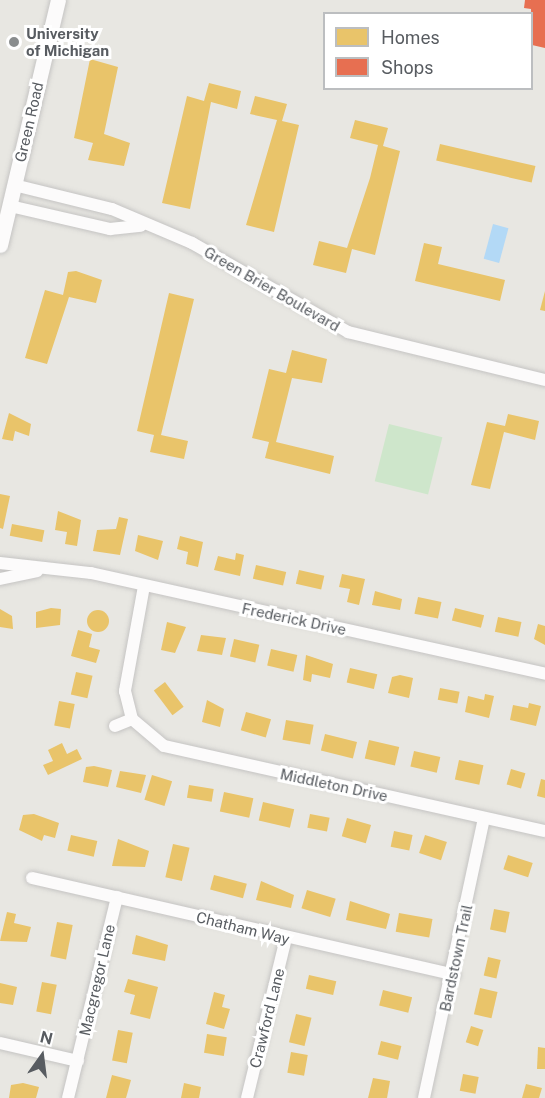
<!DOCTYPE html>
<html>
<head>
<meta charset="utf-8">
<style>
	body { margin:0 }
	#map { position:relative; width:545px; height:1098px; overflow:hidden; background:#e8e7e2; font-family:"Public Sans",sans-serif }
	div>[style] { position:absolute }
	.green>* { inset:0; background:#cee6cb; transform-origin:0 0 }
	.water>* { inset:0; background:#b3d9f6; transform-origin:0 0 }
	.homes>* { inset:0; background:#e9c46a; transform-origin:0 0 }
	.round { border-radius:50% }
	.shops>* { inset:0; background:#e76f51 }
	.roads { filter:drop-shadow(0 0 2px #c5c4c3) drop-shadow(0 0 2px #c5c4c3) }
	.minor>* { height:12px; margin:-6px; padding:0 6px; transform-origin:6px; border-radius:6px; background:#fcfbfb }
	.tertiary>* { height:15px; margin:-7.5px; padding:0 7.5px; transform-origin:7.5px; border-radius:7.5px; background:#fcfbfb }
	.dots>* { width:16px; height:16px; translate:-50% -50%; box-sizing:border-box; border:3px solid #fff; border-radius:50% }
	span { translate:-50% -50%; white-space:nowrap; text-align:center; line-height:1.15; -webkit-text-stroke:6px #fff; paint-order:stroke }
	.poi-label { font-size:15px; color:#585c61; font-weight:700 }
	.left { translate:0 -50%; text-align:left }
	.street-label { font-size:15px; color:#585c61 }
	.legend { position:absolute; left:323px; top:12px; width:210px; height:78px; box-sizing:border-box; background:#fff; border:2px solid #bcbec0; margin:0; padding:8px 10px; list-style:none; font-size:18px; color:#585c61 }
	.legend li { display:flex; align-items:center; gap:12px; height:30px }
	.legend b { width:30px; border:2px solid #bcbec0 }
	.north { position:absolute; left:12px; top:1026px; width:60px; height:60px; -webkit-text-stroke:4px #fff; paint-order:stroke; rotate:14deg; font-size:16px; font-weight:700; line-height:24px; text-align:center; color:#585c61 }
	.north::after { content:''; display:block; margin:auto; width:21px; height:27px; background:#585c61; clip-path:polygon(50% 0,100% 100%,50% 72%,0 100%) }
</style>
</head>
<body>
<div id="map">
	<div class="green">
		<i style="left:389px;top:424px;width:55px;height:59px;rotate:14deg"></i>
	</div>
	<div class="water">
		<i style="left:493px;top:224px;width:16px;height:36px;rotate:15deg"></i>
	</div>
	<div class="homes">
		<i style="clip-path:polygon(90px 59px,118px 67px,104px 134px,130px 143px,124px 166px,88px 160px,93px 143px,74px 138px)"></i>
		<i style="clip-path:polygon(209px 83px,241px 91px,237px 109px,211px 102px,190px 209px,162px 203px,187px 96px,204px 101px)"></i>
		<i style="clip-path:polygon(255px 96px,287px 104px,282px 121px,299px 125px,274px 232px,246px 225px,277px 120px,250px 114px)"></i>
		<i style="clip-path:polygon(355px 120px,388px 128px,383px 146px,400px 151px,375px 255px,352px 249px,346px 273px,313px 265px,319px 241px,347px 248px,370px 178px,378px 145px,350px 138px)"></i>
		<i style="left:440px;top:144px;width:98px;height:17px;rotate:13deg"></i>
		<i style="clip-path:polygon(424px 243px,442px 247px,438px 264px,505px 280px,500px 301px,415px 281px)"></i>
		<i style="clip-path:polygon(76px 271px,102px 280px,96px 303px,69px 297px,47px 364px,25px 358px,45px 290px,63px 295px,68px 272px)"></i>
		<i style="clip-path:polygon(545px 291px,545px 311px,540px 310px)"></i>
		<i style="clip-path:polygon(169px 293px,194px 299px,161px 435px,188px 441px,184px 459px,150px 452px,154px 435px,137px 431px)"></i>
		<i style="clip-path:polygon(292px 350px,327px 359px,322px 383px,292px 378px,276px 442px,334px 456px,330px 474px,265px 458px,269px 442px,252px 438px,269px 369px,286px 373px)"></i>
		<i style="clip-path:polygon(9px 413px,31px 424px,29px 436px,15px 431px,13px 441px,2px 439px)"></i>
		<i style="clip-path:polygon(508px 414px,539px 421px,535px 440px,504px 432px,490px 489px,471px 485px,487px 422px,505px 426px)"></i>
		<i style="clip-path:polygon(0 494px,10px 496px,3px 529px,0 528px)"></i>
		<i style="clip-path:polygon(58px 511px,81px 520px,77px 546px,65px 544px,67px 532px,55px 530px)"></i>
		<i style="clip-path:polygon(119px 517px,128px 519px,120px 555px,93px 551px,97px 530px,116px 529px)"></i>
		<i style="left:12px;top:524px;width:33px;height:12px;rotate:11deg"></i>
		<i style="clip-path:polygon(138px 535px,163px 541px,158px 560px,135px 551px)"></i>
		<i style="clip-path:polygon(180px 536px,203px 542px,198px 567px,186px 564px,188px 552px,177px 549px)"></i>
		<i style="clip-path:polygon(236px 553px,244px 555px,240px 576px,214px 570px,218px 556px,235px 560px)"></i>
		<i style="left:256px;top:565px;width:31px;height:14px;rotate:13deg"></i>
		<i style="left:299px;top:570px;width:26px;height:14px;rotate:13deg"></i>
		<i style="clip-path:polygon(342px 574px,365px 579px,359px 605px,347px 602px,350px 589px,339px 587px)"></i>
		<i style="clip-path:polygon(375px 591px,402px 599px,400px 610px,372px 605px)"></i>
		<i style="left:418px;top:597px;width:24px;height:17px;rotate:12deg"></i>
		<i style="clip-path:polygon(51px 608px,61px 609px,60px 625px,36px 628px,36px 612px)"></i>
		<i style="left:455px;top:608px;width:30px;height:13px;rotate:14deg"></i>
		<i style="clip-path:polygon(0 609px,12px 616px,13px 629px,0 627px)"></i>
		<i class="round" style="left:87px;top:610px;width:22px;height:22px"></i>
		<i style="left:498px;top:617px;width:24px;height:15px;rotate:12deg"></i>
		<i style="clip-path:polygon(167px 622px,186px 627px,175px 653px,161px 650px)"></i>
		<i style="clip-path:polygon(538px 624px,545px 626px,545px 645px,534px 639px)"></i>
		<i style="clip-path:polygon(78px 630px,92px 634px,89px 647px,100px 650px,96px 663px,71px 656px)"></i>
		<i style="clip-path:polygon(201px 635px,226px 638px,222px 655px,197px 651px)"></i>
		<i style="left:234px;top:639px;width:26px;height:18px;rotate:13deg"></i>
		<i style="left:271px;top:649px;width:27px;height:17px;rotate:13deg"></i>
		<i style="clip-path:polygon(306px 655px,333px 664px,330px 678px,312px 674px,311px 682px,303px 680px)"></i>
		<i style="left:350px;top:668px;width:28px;height:15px;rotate:13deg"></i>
		<i style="left:76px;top:672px;width:17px;height:23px;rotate:13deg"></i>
		<i style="clip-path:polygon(400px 675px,413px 678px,409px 698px,388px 693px,392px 677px)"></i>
		<i style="left:165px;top:682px;width:31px;height:14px;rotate:53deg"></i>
		<i style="left:440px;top:688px;width:20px;height:12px;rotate:11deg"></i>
		<i style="clip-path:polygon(485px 694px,494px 696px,489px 718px,465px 712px,468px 696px,484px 700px)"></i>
		<i style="clip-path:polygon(207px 700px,224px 709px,220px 727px,202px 722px)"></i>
		<i style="left:59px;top:701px;width:16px;height:25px;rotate:11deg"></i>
		<i style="clip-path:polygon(529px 703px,541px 706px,536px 726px,510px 720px,513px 705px,528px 708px)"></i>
		<i style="left:246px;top:712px;width:26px;height:19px;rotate:16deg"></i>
		<i style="left:286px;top:720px;width:28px;height:20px;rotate:10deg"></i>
		<i style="left:325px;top:734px;width:33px;height:17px;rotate:14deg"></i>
		<i style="left:369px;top:740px;width:31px;height:19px;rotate:13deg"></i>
		<i style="clip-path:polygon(62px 743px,67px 754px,77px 749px,82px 759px,48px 775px,43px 765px,53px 761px,48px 750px)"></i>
		<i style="left:414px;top:751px;width:27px;height:16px;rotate:13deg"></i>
		<i style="left:459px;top:760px;width:25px;height:20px;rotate:12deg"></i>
		<i style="clip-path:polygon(94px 766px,112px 770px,108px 787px,83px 782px,86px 767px)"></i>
		<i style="left:511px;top:769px;width:15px;height:16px;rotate:16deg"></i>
		<i style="clip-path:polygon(120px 771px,146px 775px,141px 793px,116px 787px)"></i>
		<i style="left:152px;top:775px;width:21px;height:26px;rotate:17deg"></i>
		<i style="clip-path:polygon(541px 779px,545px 780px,545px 798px,537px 796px)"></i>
		<i style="left:189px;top:785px;width:25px;height:13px;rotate:9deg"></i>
		<i style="left:224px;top:792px;width:30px;height:20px;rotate:12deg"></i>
		<i style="left:263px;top:802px;width:32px;height:19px;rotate:13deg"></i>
		<i style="clip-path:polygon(34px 814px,59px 823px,55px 838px,44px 835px,42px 841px,19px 830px,23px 815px)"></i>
		<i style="left:310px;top:814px;width:20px;height:14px;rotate:11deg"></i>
		<i style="left:347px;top:818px;width:25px;height:19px;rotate:16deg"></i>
		<i style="left:394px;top:831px;width:19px;height:16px;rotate:12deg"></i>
		<i style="left:71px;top:835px;width:27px;height:16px;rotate:13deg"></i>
		<i style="left:425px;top:835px;width:23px;height:19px;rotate:18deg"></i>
		<i style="clip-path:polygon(118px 839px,149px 851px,145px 867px,112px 866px)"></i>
		<i style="left:173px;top:844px;width:17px;height:34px;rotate:13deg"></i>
		<i style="left:508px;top:855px;width:26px;height:15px;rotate:18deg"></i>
		<i style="left:214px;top:875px;width:34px;height:15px;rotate:15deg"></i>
		<i style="clip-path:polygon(261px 881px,294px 895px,291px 908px,256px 900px)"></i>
		<i style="left:307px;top:890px;width:30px;height:19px;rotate:17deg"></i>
		<i style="clip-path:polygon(350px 901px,390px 914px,386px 929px,346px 920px)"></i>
		<i style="left:494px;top:909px;width:16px;height:21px;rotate:11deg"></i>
		<i style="clip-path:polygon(7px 912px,16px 914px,14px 923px,31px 927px,27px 942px,0 941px)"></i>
		<i style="left:399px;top:913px;width:34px;height:19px;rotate:10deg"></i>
		<i style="left:57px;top:922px;width:16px;height:35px;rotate:11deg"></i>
		<i style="clip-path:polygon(136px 935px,168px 945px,165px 961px,132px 954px)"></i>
		<i style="left:488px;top:957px;width:13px;height:19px;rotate:13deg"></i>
		<i style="left:309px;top:975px;width:28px;height:14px;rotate:13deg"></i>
		<i style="clip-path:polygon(128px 979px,158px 987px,150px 1019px,130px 1014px,135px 995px,124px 992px)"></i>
		<i style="left:42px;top:982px;width:15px;height:30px;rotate:11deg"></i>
		<i style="clip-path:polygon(0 983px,17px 987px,13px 1005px,0 1003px)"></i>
		<i style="left:480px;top:988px;width:18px;height:27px;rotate:13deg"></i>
		<i style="left:383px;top:990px;width:30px;height:16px;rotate:14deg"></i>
		<i style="clip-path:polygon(214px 992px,225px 995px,222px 1007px,230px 1009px,224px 1029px,206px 1024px)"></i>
		<i style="left:296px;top:1014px;width:16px;height:29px;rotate:14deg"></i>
		<i style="left:471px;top:1026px;width:13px;height:17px;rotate:18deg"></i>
		<i style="left:118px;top:1030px;width:15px;height:31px;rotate:11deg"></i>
		<i style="left:207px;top:1034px;width:20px;height:19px;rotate:9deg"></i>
		<i style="left:381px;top:1041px;width:21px;height:14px;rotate:14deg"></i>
		<i style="clip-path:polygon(538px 1047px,545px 1048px,545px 1069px,537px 1069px)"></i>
		<i style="left:291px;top:1052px;width:17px;height:21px;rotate:10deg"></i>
		<i style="left:463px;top:1074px;width:16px;height:17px;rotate:11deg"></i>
		<i style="clip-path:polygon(112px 1075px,131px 1080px,126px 1098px,106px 1098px)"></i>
		<i style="clip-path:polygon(373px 1078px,390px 1081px,387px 1098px,368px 1098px)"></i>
		<i style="clip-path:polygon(23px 1083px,39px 1087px,36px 1098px,9px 1098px,11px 1085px)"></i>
		<i style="clip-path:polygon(184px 1083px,201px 1087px,199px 1098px,181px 1098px)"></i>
		<i style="clip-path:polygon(526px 1084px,542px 1088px,539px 1098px,522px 1098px)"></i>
	</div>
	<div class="shops">
		<i style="clip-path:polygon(525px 0,545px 0,545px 48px,532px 45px,531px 9px,524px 8px)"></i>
	</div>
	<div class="roads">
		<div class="minor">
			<i style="left:14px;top:185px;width:101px;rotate:13.8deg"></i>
			<i style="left:112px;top:209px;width:87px;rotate:23deg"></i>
			<i style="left:192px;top:243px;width:180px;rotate:29.7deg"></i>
			<i style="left:348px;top:332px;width:203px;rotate:13.7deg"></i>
			<i style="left:10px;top:206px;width:103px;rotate:13deg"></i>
			<i style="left:110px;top:229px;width:31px;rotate:-6deg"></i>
			<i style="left:0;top:563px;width:92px;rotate:6.3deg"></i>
			<i style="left:91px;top:573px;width:465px;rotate:12.5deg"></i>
			<i style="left:0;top:579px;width:38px;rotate:-12deg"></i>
			<i style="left:144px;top:586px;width:107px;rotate:100.3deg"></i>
			<i style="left:125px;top:691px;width:29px;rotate:76deg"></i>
			<i style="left:132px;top:719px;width:42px;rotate:40.2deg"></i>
			<i style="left:164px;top:746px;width:390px;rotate:12.6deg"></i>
			<i style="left:115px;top:726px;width:18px;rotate:-22deg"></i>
			<i style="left:32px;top:878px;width:433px;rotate:12.9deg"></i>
			<i style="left:0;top:1043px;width:80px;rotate:13deg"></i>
			<i style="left:68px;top:1098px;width:207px;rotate:-76.3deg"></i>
			<i style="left:247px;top:1098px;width:165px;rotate:-76.3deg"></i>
			<i style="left:424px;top:1098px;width:286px;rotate:-77.9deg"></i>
		</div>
		<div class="tertiary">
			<i style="left:0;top:245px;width:252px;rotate:-76.7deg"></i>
		</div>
	</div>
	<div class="dots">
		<i style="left:14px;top:42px;background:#8a8d8e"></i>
	</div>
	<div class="poi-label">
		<span class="left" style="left:26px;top:42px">University<br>of Michigan</span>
	</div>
	<div class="street-label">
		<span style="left:29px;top:122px;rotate:-77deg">Green Road</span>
		<span style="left:272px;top:289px;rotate:30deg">Green Brier Boulevard</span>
		<span style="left:294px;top:619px;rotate:12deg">Frederick Drive</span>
		<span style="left:334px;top:785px;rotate:12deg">Middleton Drive</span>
		<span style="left:243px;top:928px;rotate:14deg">Chatham Way</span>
		<span style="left:456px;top:958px;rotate:-78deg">Bardstown Trail</span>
		<span style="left:97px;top:980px;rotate:-77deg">Macgregor Lane</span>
		<span style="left:267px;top:1018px;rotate:-76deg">Crawford Lane</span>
	</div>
	<ul class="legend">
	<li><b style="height:16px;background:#e9c46a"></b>Homes</li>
	<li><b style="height:16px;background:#e76f51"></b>Shops</li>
	</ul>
	<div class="north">N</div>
</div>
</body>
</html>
